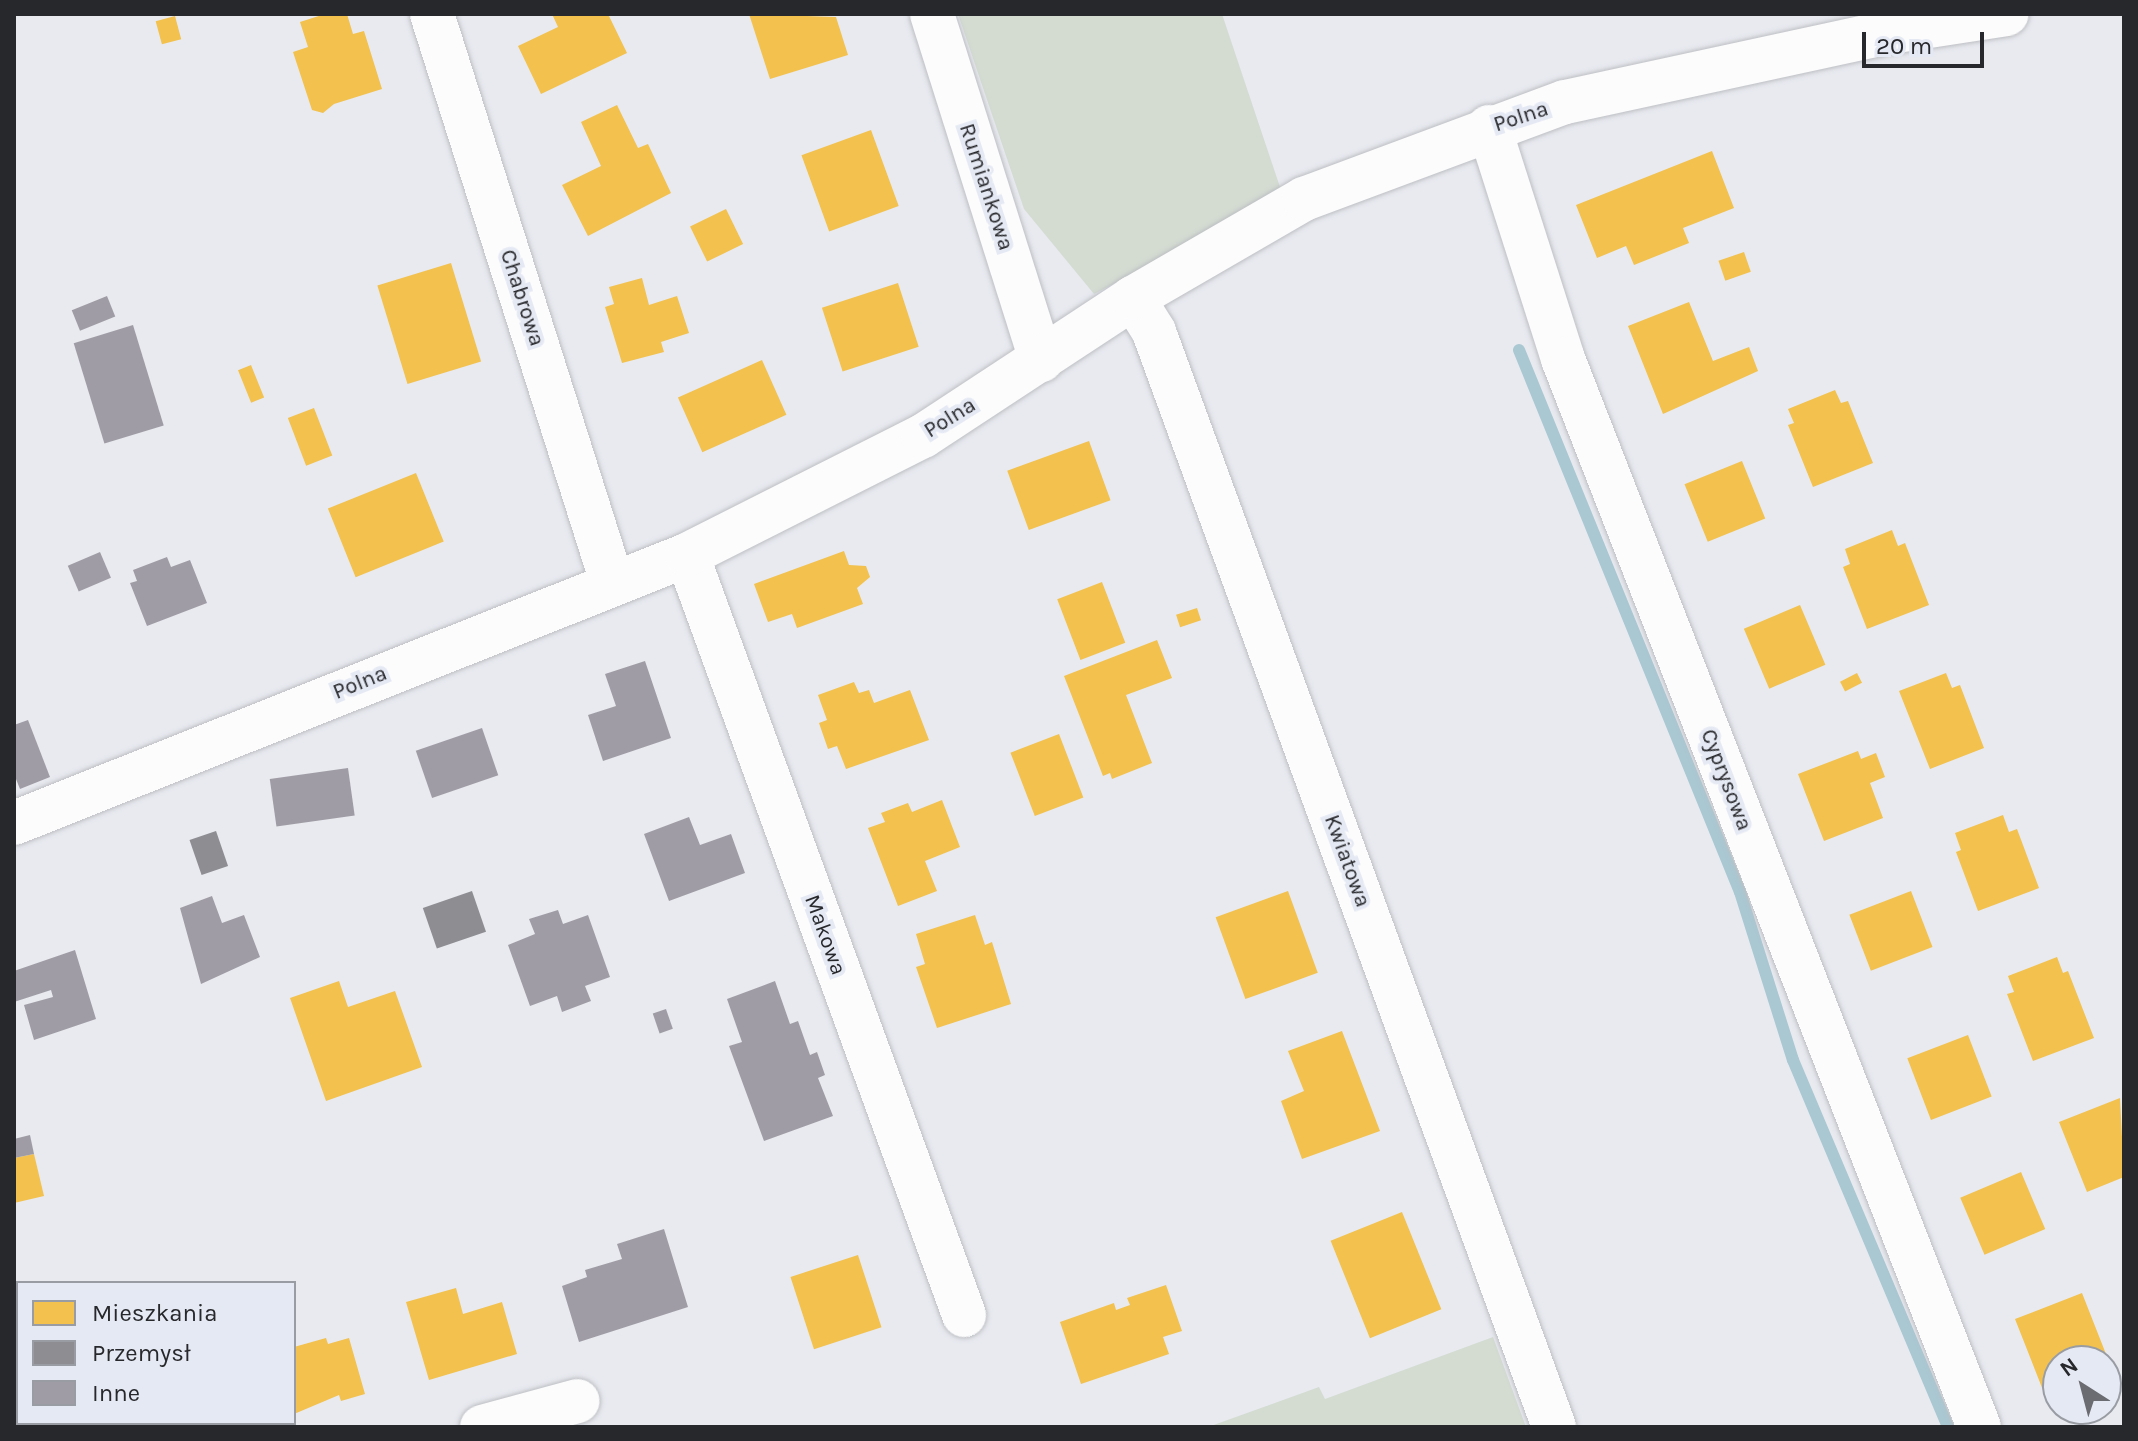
<!DOCTYPE html>
<html>
<head>
<meta charset="utf-8">
<style>
	body { margin:0 }
	#map { position:relative; width:2138px; height:1441px; overflow:hidden; background:#e8eaf0; font-family:Karla,sans-serif }
	div>[style] { position:absolute }
	.green>* { inset:0; background:#d4dcd2 }
	.homes>* { inset:0; background:#f2c14e; transform-origin:0 0 }
	.industry>* { inset:0; background:#8d8d92; transform-origin:0 0 }
	.stream>* { height:12px; margin:-6px; padding:0 6px; transform-origin:6px; border-radius:6px; background:#aac8d2 }
	.building>* { inset:0; background:#a09ca5; transform-origin:0 0 }
	.roads { filter:drop-shadow(0 0 2px #bdbfc3) drop-shadow(0 0 2px #bdbfc3) }
	.minor>* { height:44px; margin:-22px; padding:0 22px; transform-origin:22px; border-radius:22px; background:#fcfcfd }
	span { translate:-50% -50%; white-space:nowrap; text-align:center; line-height:1.15; -webkit-text-stroke:8px #e5e9f3; paint-order:stroke }
	.street-label { font-size:22px; color:#27282c }
	.frame { position:absolute; inset:0; border:16px solid #27282c; pointer-events:none }
	.legend { position:absolute; left:16px; top:1281px; width:280px; height:144px; box-sizing:border-box; background:#e5e9f3; border:2px solid #999ca3; margin:0; padding:10px 14px; list-style:none; font-size:24px; color:#27282c }
	.legend li { display:flex; align-items:center; gap:16px; height:40px }
	.legend b { width:40px; border:2px solid #999ca3 }
	.north { position:absolute; left:2042px; top:1345px; width:80px; height:80px; box-sizing:border-box; background:#e5e9f3; border:2px solid #999ca3; border-radius:50%; rotate:324deg; font-size:22px; font-weight:700; line-height:32px; text-align:center; color:#27282c }
	.north::after { content:''; display:block; margin:auto; width:28px; height:36px; background:#6b6c71; clip-path:polygon(50% 0,100% 100%,50% 72%,0 100%) }
	.scale { position:absolute; left:1862px; top:32px; width:122px; height:36px; box-sizing:border-box; border:4px solid #27282c; border-top:0; padding-left:10px; font-size:24px; line-height:28px; white-space:nowrap; color:#27282c; -webkit-text-stroke:6px #e5e9f3; paint-order:stroke }
</style>
</head>
<body>
<div id="map">
	<div class="green">
		<i style="clip-path:polygon(958px 14px,1222px 14px,1283px 196px,1094px 294px,1024px 209px)"></i>
		<i style="clip-path:polygon(1493px 1337px,1526px 1427px,1208px 1427px,1319px 1387px,1325px 1399px)"></i>
	</div>
	<div class="homes">
		<i style="clip-path:polygon(325px 14px,347px 14px,353px 34px,364px 31px,382px 89px,334px 104px,323px 113px,312px 110px,293px 52px,308px 47px,300px 22px)"></i>
		<i style="clip-path:polygon(552px 14px,608px 14px,627px 53px,541px 94px,518px 46px,558px 27px)"></i>
		<i style="clip-path:polygon(749px 14px,836px 17px,848px 55px,770px 79px)"></i>
		<i style="left:175px;top:16px;width:24px;height:20px;rotate:75deg"></i>
		<i style="clip-path:polygon(617px 105px,638px 148px,648px 144px,671px 193px,588px 236px,562px 185px,601px 166px,581px 122px)"></i>
		<i style="left:871px;top:130px;width:81px;height:74px;rotate:70deg"></i>
		<i style="clip-path:polygon(1712px 151px,1734px 208px,1683px 228px,1689px 243px,1634px 265px,1626px 246px,1597px 258px,1576px 205px)"></i>
		<i style="left:726px;top:209px;width:39px;height:40px;rotate:64deg"></i>
		<i style="left:1744px;top:252px;width:21px;height:27px;rotate:71deg"></i>
		<i style="left:451px;top:263px;width:103px;height:77px;rotate:73deg"></i>
		<i style="clip-path:polygon(642px 278px,649px 305px,677px 296px,689px 333px,661px 342px,664px 352px,622px 363px,605px 307px,614px 304px,609px 287px)"></i>
		<i style="left:898px;top:283px;width:67px;height:80px;rotate:72deg"></i>
		<i style="clip-path:polygon(1689px 302px,1713px 361px,1749px 347px,1758px 371px,1663px 414px,1628px 326px)"></i>
		<i style="left:762px;top:360px;width:60px;height:92px;rotate:66deg"></i>
		<i style="left:251px;top:365px;width:35px;height:14px;rotate:68deg"></i>
		<i style="clip-path:polygon(1835px 390px,1841px 403px,1848px 401px,1873px 463px,1813px 487px,1788px 425px,1794px 423px,1788px 409px)"></i>
		<i style="left:314px;top:408px;width:51px;height:28px;rotate:69deg"></i>
		<i style="left:1089px;top:441px;width:63px;height:87px;rotate:70deg"></i>
		<i style="left:1742px;top:461px;width:62px;height:62px;rotate:68deg"></i>
		<i style="left:416px;top:473px;width:74px;height:95px;rotate:68deg"></i>
		<i style="clip-path:polygon(1892px 530px,1898px 546px,1905px 543px,1929px 605px,1867px 629px,1843px 567px,1850px 564px,1845px 549px)"></i>
		<i style="clip-path:polygon(844px 551px,849px 565px,866px 566px,870px 577px,857px 588px,863px 604px,797px 628px,792px 614px,768px 622px,754px 584px)"></i>
		<i style="left:1102px;top:582px;width:65px;height:48px;rotate:69deg"></i>
		<i style="left:1800px;top:605px;width:65px;height:61px;rotate:67deg"></i>
		<i style="left:1197px;top:608px;width:13px;height:22px;rotate:72deg"></i>
		<i style="clip-path:polygon(1157px 640px,1172px 678px,1126px 695px,1152px 763px,1112px 779px,1110px 773px,1103px 776px,1064px 676px)"></i>
		<i style="left:1857px;top:673px;width:11px;height:19px;rotate:63deg"></i>
		<i style="clip-path:polygon(1946px 673px,1952px 688px,1960px 685px,1984px 748px,1930px 769px,1899px 691px)"></i>
		<i style="clip-path:polygon(854px 682px,859px 693px,869px 690px,874px 703px,910px 690px,929px 740px,846px 769px,837px 746px,828px 749px,819px 723px,827px 720px,818px 695px)"></i>
		<i style="left:1059px;top:734px;width:68px;height:52px;rotate:69deg"></i>
		<i style="clip-path:polygon(1858px 751px,1861px 759px,1876px 753px,1885px 777px,1870px 783px,1883px 818px,1824px 841px,1798px 774px)"></i>
		<i style="clip-path:polygon(942px 800px,960px 847px,925px 861px,937px 891px,898px 906px,868px 828px,885px 822px,881px 813px,908px 803px,912px 812px)"></i>
		<i style="clip-path:polygon(2003px 815px,2009px 832px,2017px 829px,2039px 888px,1978px 911px,1956px 852px,1961px 850px,1955px 833px)"></i>
		<i style="left:1288px;top:891px;width:87px;height:77px;rotate:70deg"></i>
		<i style="left:1911px;top:891px;width:60px;height:66px;rotate:69deg"></i>
		<i style="clip-path:polygon(975px 915px,985px 945px,992px 942px,1011px 1004px,937px 1028px,916px 967px,925px 964px,916px 934px)"></i>
		<i style="clip-path:polygon(2057px 957px,2063px 973px,2068px 971px,2094px 1038px,2033px 1061px,2007px 994px,2014px 992px,2008px 976px)"></i>
		<i style="clip-path:polygon(339px 981px,348px 1007px,395px 991px,422px 1067px,326px 1101px,290px 998px)"></i>
		<i style="clip-path:polygon(1342px 1031px,1380px 1131px,1302px 1159px,1281px 1101px,1304px 1091px,1288px 1051px)"></i>
		<i style="left:1968px;top:1035px;width:66px;height:65px;rotate:69deg"></i>
		<i style="clip-path:polygon(2120px 1098px,2124px 1177px,2087px 1192px,2059px 1122px)"></i>
		<i style="clip-path:polygon(34px 1154px,44px 1196px,14px 1203px,14px 1158px)"></i>
		<i style="left:2021px;top:1172px;width:62px;height:66px;rotate:67deg"></i>
		<i style="left:1402px;top:1212px;width:105px;height:77px;rotate:68deg"></i>
		<i style="left:858px;top:1255px;width:76px;height:71px;rotate:72deg"></i>
		<i style="clip-path:polygon(1166px 1285px,1182px 1331px,1163px 1337px,1169px 1354px,1081px 1384px,1060px 1322px,1114px 1303px,1116px 1310px,1130px 1305px,1127px 1298px)"></i>
		<i style="clip-path:polygon(456px 1288px,463px 1314px,502px 1302px,517px 1354px,429px 1380px,406px 1302px)"></i>
		<i style="clip-path:polygon(2082px 1293px,2115px 1377px,2106px 1381px,2106px 1361px,2058px 1361px,2058px 1399px,2048px 1403px,2015px 1319px)"></i>
		<i style="clip-path:polygon(326px 1338px,328px 1344px,349px 1338px,365px 1394px,341px 1401px,339px 1395px,294px 1414px,294px 1347px)"></i>
		<i style="left:77px;top:1423px;width:117px;height:4px"></i>
	</div>
	<div class="industry">
		<i style="left:216px;top:831px;width:37px;height:28px;rotate:71deg"></i>
		<i style="left:472px;top:891px;width:43px;height:52px;rotate:71deg"></i>
	</div>
	<div class="stream">
		<i style="left:1519px;top:350px;width:585px;rotate:67.82deg"></i>
		<i style="left:1740px;top:892px;width:176px;rotate:72.5deg"></i>
		<i style="left:1793px;top:1060px;width:398px;rotate:67.1deg"></i>
	</div>
	<div class="building">
		<i style="left:107px;top:296px;width:22px;height:38px;rotate:68deg"></i>
		<i style="left:133px;top:325px;width:105px;height:62px;rotate:73deg"></i>
		<i style="left:100px;top:552px;width:28px;height:35px;rotate:67deg"></i>
		<i style="clip-path:polygon(167px 557px,171px 567px,190px 560px,207px 603px,147px 626px,130px 583px,137px 581px,133px 570px)"></i>
		<i style="clip-path:polygon(645px 661px,671px 738px,603px 761px,588px 715px,616px 706px,605px 674px)"></i>
		<i style="clip-path:polygon(28px 720px,50px 777px,20px 789px,14px 774px,14px 725px)"></i>
		<i style="left:482px;top:728px;width:50px;height:70px;rotate:71deg"></i>
		<i style="left:348px;top:768px;width:48px;height:79px;rotate:82deg"></i>
		<i style="clip-path:polygon(689px 817px,700px 845px,731px 834px,745px 873px,669px 901px,644px 834px)"></i>
		<i style="clip-path:polygon(212px 896px,222px 923px,244px 915px,260px 957px,201px 984px,180px 908px)"></i>
		<i style="clip-path:polygon(558px 910px,563px 924px,588px 915px,610px 977px,585px 986px,591px 1001px,562px 1012px,557px 996px,530px 1006px,508px 945px,535px 934px,529px 919px)"></i>
		<i style="clip-path:polygon(75px 950px,96px 1019px,34px 1040px,24px 1005px,53px 997px,51px 990px,14px 1002px,14px 971px)"></i>
		<i style="clip-path:polygon(775px 981px,790px 1024px,798px 1021px,810px 1055px,817px 1052px,825px 1075px,818px 1078px,833px 1116px,764px 1141px,729px 1046px,742px 1042px,727px 999px)"></i>
		<i style="left:666px;top:1009px;width:21px;height:14px;rotate:71deg"></i>
		<i style="clip-path:polygon(30px 1135px,34px 1154px,14px 1158px,14px 1139px)"></i>
		<i style="clip-path:polygon(664px 1229px,688px 1307px,579px 1342px,562px 1286px,587px 1277px,585px 1270px,622px 1259px,617px 1244px)"></i>
	</div>
	<div class="roads">
		<div class="minor">
			<i style="left:432px;top:14px;width:596px;rotate:72.42deg"></i>
			<i style="left:932px;top:14px;width:363px;rotate:72.5deg"></i>
			<i style="left:1489px;top:127px;width:244px;rotate:72.3deg"></i>
			<i style="left:1563px;top:359px;width:1146px;rotate:68.72deg"></i>
			<i style="left:1133px;top:298px;width:40px;rotate:58deg"></i>
			<i style="left:1154px;top:332px;width:1166px;rotate:69.93deg"></i>
			<i style="left:687px;top:555px;width:809px;rotate:69.97deg"></i>
			<i style="left:14px;top:823px;width:724px;rotate:-21.71deg"></i>
			<i style="left:687px;top:555px;width:264px;rotate:-26.8deg"></i>
			<i style="left:923px;top:436px;width:251px;rotate:-33.3deg"></i>
			<i style="left:1133px;top:298px;width:198px;rotate:-30.1deg"></i>
			<i style="left:1304px;top:199px;width:278px;rotate:-20.4deg"></i>
			<i style="left:1565px;top:102px;width:326px;rotate:-12.2deg"></i>
			<i style="left:1884px;top:33px;width:124px;rotate:-8.8deg"></i>
			<i style="left:14px;top:1379px;width:15px;rotate:74deg"></i>
			<i style="left:27px;top:1423px;width:4px;rotate:76deg"></i>
			<i style="left:482px;top:1427px;width:99px;rotate:-15.2deg"></i>
		</div>
	</div>
	<div class="street-label">
		<span style="left:1521px;top:117px;rotate:-18deg">Polna</span>
		<span style="left:986px;top:187px;rotate:72deg">Rumiankowa</span>
		<span style="left:522px;top:298px;rotate:72deg">Chabrowa</span>
		<span style="left:950px;top:418px;rotate:-32deg">Polna</span>
		<span style="left:360px;top:683px;rotate:-22deg">Polna</span>
		<span style="left:1726px;top:780px;rotate:69deg">Cyprysowa</span>
		<span style="left:1347px;top:861px;rotate:70deg">Kwiatowa</span>
		<span style="left:825px;top:935px;rotate:70deg">Makowa</span>
	</div>
	<div class="frame"></div>
	<ul class="legend">
	<li><b style="height:22px;background:#f2c14e"></b>Mieszkania</li>
	<li><b style="height:22px;background:#8d8d92"></b>Przemysł</li>
	<li><b style="height:22px;background:#a09ca5"></b>Inne</li>
	</ul>
	<div class="north">N</div>
	<div class="scale">20 m</div>
</div>
</body>
</html>
